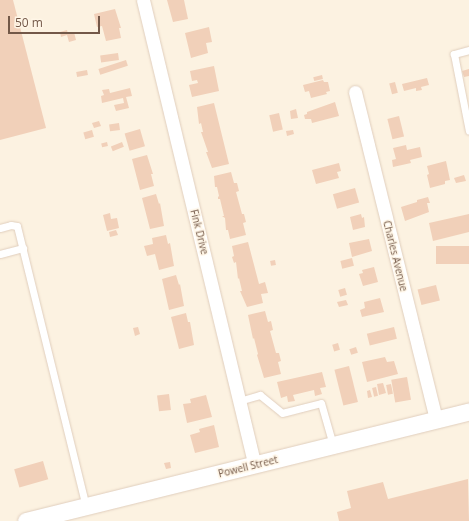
<!DOCTYPE html>
<html>
<head>
<meta charset="utf-8">
<style>
	body { margin:0 }
	#map { position:relative; width:469px; height:521px; overflow:hidden; background:#fcf2e1; font-family:"Open Sans",sans-serif }
	div>[style] { position:absolute }
	.building>* { inset:0; background:#f1d0b9; transform-origin:0 0 }
	.roads { filter:drop-shadow(0 0 1px #e0cebd) drop-shadow(0 0 1px #e0cebd) }
	.service>* { height:7px; margin:-3.5px; padding:0 3.5px; transform-origin:3.5px; border-radius:3.5px; background:#fff }
	.minor>* { height:13px; margin:-6.5px; padding:0 6.5px; transform-origin:6.5px; border-radius:6.5px; background:#fff }
	.tertiary>* { height:17px; margin:-8.5px; padding:0 8.5px; transform-origin:8.5px; border-radius:8.5px; background:#fff }
	span { translate:-50% -50%; white-space:nowrap; text-align:center; line-height:1.15; -webkit-text-stroke:3px #fff6e7; paint-order:stroke }
	.street-label { font-size:10px; color:#735848 }
	.scale { position:absolute; left:8px; top:16px; width:92px; height:18px; box-sizing:border-box; border:2px solid #735848; border-top:0; padding-left:5px; font-size:12px; line-height:14px; white-space:nowrap; color:#735848; -webkit-text-stroke:3px #fff6e7; paint-order:stroke }
</style>
</head>
<body>
<div id="map">
	<div class="building">
		<i style="clip-path:polygon(0 0,13px 0,46px 128px,0 140px)"></i>
		<i style="clip-path:polygon(167px 0,184px 0,188px 19px,173px 22px)"></i>
		<i style="clip-path:polygon(115px 9px,121px 28px,119px 28px,121px 38px,106px 41px,102px 26px,97px 27px,94px 14px)"></i>
		<i style="clip-path:polygon(209px 27px,212px 42px,206px 43px,208px 53px,191px 58px,185px 33px)"></i>
		<i style="clip-path:polygon(67px 30px,68px 34px,74px 32px,76px 40px,69px 42px,67px 35px,61px 37px,60px 32px)"></i>
		<i style="left:118px;top:53px;width:7px;height:18px;rotate:82deg"></i>
		<i style="left:126px;top:60px;width:6px;height:29px;rotate:72deg"></i>
		<i style="clip-path:polygon(214px 66px,219px 91px,192px 97px,189px 85px,198px 83px,197px 80px,192px 81px,190px 71px)"></i>
		<i style="clip-path:polygon(469px 69px,469px 76px,464px 77px,462px 71px)"></i>
		<i style="left:87px;top:70px;width:5px;height:11px;rotate:79deg"></i>
		<i style="left:322px;top:75px;width:4px;height:9px;rotate:76deg"></i>
		<i style="clip-path:polygon(427px 78px,429px 85px,421px 87px,422px 90px,416px 91px,416px 88px,404px 91px,402px 84px)"></i>
		<i style="clip-path:polygon(323px 80px,324px 82px,328px 82px,330px 91px,326px 92px,327px 94px,311px 98px,309px 91px,305px 92px,303px 85px)"></i>
		<i style="left:395px;top:82px;width:11px;height:6px;rotate:75deg"></i>
		<i style="clip-path:polygon(130px 88px,132px 96px,126px 97px,129px 108px,116px 111px,114px 105px,124px 103px,123px 98px,102px 103px,101px 96px,104px 95px,102px 90px,109px 89px,110px 93px)"></i>
		<i style="clip-path:polygon(335px 102px,339px 116px,312px 123px,311px 119px,305px 119px,304px 115px,307px 114px,307px 112px)"></i>
		<i style="clip-path:polygon(214px 103px,229px 164px,212px 168px,206px 152px,208px 152px,201px 132px,203px 132px,201px 123px,199px 124px,197px 107px)"></i>
		<i style="clip-path:polygon(296px 109px,298px 118px,291px 119px,290px 111px)"></i>
		<i style="left:279px;top:113px;width:17px;height:10px;rotate:77deg"></i>
		<i style="left:399px;top:116px;width:21px;height:12px;rotate:76deg"></i>
		<i style="clip-path:polygon(99px 121px,101px 126px,94px 128px,92px 123px)"></i>
		<i style="left:119px;top:123px;width:7px;height:10px;rotate:82deg"></i>
		<i style="left:140px;top:129px;width:18px;height:16px;rotate:74deg"></i>
		<i style="left:92px;top:130px;width:7px;height:9px;rotate:74deg"></i>
		<i style="clip-path:polygon(293px 130px,294px 134px,287px 136px,286px 131px)"></i>
		<i style="left:107px;top:142px;width:4px;height:6px;rotate:76deg"></i>
		<i style="left:122px;top:142px;width:5px;height:12px;rotate:68deg"></i>
		<i style="clip-path:polygon(406px 145px,407px 150px,420px 147px,422px 157px,410px 160px,411px 163px,393px 167px,392px 160px,396px 159px,393px 148px)"></i>
		<i style="clip-path:polygon(147px 155px,153px 174px,151px 174px,154px 186px,140px 190px,132px 159px)"></i>
		<i style="clip-path:polygon(446px 161px,450px 180px,445px 181px,445px 184px,430px 188px,427px 175px,429px 174px,427px 166px)"></i>
		<i style="clip-path:polygon(339px 163px,341px 171px,337px 172px,339px 178px,316px 184px,312px 170px)"></i>
		<i style="clip-path:polygon(231px 172px,234px 183px,237px 183px,239px 191px,236px 192px,242px 214px,244px 214px,246px 222px,243px 223px,246px 235px,230px 239px,228px 230px,226px 230px,225px 218px,222px 216px,224px 216px,220px 199px,218px 199px,218px 197px,219px 196px,217px 187px,215px 187px,214px 176px)"></i>
		<i style="clip-path:polygon(464px 175px,466px 181px,456px 183px,454px 178px)"></i>
		<i style="left:355px;top:188px;width:15px;height:23px;rotate:74deg"></i>
		<i style="clip-path:polygon(156px 194px,159px 204px,160px 203px,164px 226px,150px 229px,142px 198px)"></i>
		<i style="clip-path:polygon(428px 197px,430px 203px,427px 203px,429px 212px,405px 221px,401px 207px,417px 202px,417px 200px)"></i>
		<i style="clip-path:polygon(110px 213px,111px 219px,117px 218px,119px 228px,107px 231px,103px 215px)"></i>
		<i style="clip-path:polygon(361px 214px,362px 218px,364px 217px,365px 227px,353px 230px,350px 217px)"></i>
		<i style="clip-path:polygon(469px 214px,469px 232px,433px 241px,429px 223px)"></i>
		<i style="clip-path:polygon(116px 230px,118px 235px,110px 237px,109px 232px)"></i>
		<i style="clip-path:polygon(166px 235px,168px 244px,170px 243px,174px 266px,159px 270px,155px 254px,147px 256px,144px 246px,153px 244px,152px 238px)"></i>
		<i style="clip-path:polygon(369px 239px,372px 251px,352px 257px,349px 243px)"></i>
		<i style="clip-path:polygon(248px 242px,259px 284px,265px 282px,268px 293px,261px 294px,263px 303px,247px 307px,240px 291px,242px 291px,239px 278px,238px 279px,236px 262px,234px 263px,232px 257px,234px 256px,232px 246px)"></i>
		<i style="left:469px;top:246px;width:18px;height:33px;rotate:90deg"></i>
		<i style="left:352px;top:258px;width:8px;height:12px;rotate:76deg"></i>
		<i style="left:275px;top:260px;width:5px;height:5px;rotate:79deg"></i>
		<i style="clip-path:polygon(374px 267px,378px 282px,363px 286px,359px 274px,363px 273px,362px 270px)"></i>
		<i style="clip-path:polygon(176px 275px,179px 285px,180px 284px,184px 306px,169px 310px,162px 279px)"></i>
		<i style="left:436px;top:285px;width:16px;height:19px;rotate:76deg"></i>
		<i style="left:345px;top:288px;width:7px;height:7px;rotate:74deg"></i>
		<i style="clip-path:polygon(380px 298px,384px 312px,362px 317px,360px 310px,365px 308px,364px 302px)"></i>
		<i style="clip-path:polygon(346px 300px,348px 305px,339px 307px,337px 302px)"></i>
		<i style="clip-path:polygon(265px 311px,268px 322px,271px 321px,273px 330px,270px 331px,276px 353px,279px 353px,281px 361px,278px 362px,281px 374px,264px 378px,257px 355px,258px 354px,254px 338px,253px 339px,248px 315px)"></i>
		<i style="clip-path:polygon(186px 313px,188px 322px,190px 322px,194px 345px,179px 349px,171px 317px)"></i>
		<i style="clip-path:polygon(138px 327px,140px 334px,135px 336px,133px 328px)"></i>
		<i style="left:394px;top:327px;width:12px;height:28px;rotate:76deg"></i>
		<i style="left:338px;top:343px;width:7px;height:6px;rotate:74deg"></i>
		<i style="left:356px;top:347px;width:6px;height:7px;rotate:72deg"></i>
		<i style="clip-path:polygon(385px 357px,387px 362px,394px 361px,398px 374px,367px 382px,362px 362px)"></i>
		<i style="left:349px;top:366px;width:37px;height:15px;rotate:76deg"></i>
		<i style="clip-path:polygon(322px 372px,326px 387px,320px 388px,322px 394px,315px 396px,314px 390px,293px 395px,295px 401px,288px 402px,287px 396px,281px 398px,277px 382px)"></i>
		<i style="left:407px;top:377px;width:23px;height:16px;rotate:80deg"></i>
		<i style="clip-path:polygon(383px 383px,386px 393px,379px 395px,377px 384px)"></i>
		<i style="left:391px;top:384px;width:10px;height:5px;rotate:79deg"></i>
		<i style="left:376px;top:387px;width:9px;height:4px;rotate:77deg"></i>
		<i style="clip-path:polygon(370px 390px,372px 397px,368px 398px,367px 391px)"></i>
		<i style="left:169px;top:394px;width:16px;height:12px;rotate:83deg"></i>
		<i style="clip-path:polygon(206px 395px,212px 417px,187px 423px,183px 404px,191px 403px,190px 399px)"></i>
		<i style="clip-path:polygon(214px 425px,219px 447px,195px 453px,190px 435px,200px 432px,199px 429px)"></i>
		<i style="left:43px;top:461px;width:19px;height:30px;rotate:74deg"></i>
		<i style="clip-path:polygon(170px 462px,171px 468px,166px 469px,164px 463px)"></i>
		<i style="clip-path:polygon(468px 479px,469px 521px,339px 521px,337px 512px,351px 508px,347px 491px,383px 482px,388px 499px)"></i>
	</div>
	<div class="roads">
		<div class="service">
			<i style="left:469px;top:50px;width:16px;rotate:165deg"></i>
			<i style="left:454px;top:54px;width:78px;rotate:79deg"></i>
			<i style="left:0;top:228px;width:11px;rotate:-15deg"></i>
			<i style="left:11px;top:225px;width:6px;rotate:9deg"></i>
			<i style="left:17px;top:226px;width:288px;rotate:76.2deg"></i>
			<i style="left:0;top:254px;width:24px;rotate:-15deg"></i>
			<i style="left:239px;top:401px;width:22px;rotate:-16deg"></i>
			<i style="left:260px;top:395px;width:28px;rotate:39deg"></i>
			<i style="left:282px;top:413px;width:40px;rotate:-14.4deg"></i>
			<i style="left:321px;top:403px;width:44px;rotate:74.1deg"></i>
		</div>
		<div class="minor">
			<i style="left:143px;top:0;width:478px;rotate:76.5deg"></i>
			<i style="left:355px;top:92px;width:337px;rotate:76.1deg"></i>
		</div>
		<div class="tertiary">
			<i style="left:26px;top:521px;width:456px;rotate:-13.9deg"></i>
		</div>
	</div>
	<div class="street-label">
		<span style="left:199px;top:232px;rotate:76deg">Fink Drive</span>
		<span style="left:395px;top:256px;rotate:76deg">Charles Avenue</span>
		<span style="left:248px;top:467px;rotate:-14deg">Powell Street</span>
	</div>
	<div class="scale">50 m</div>
</div>
</body>
</html>
